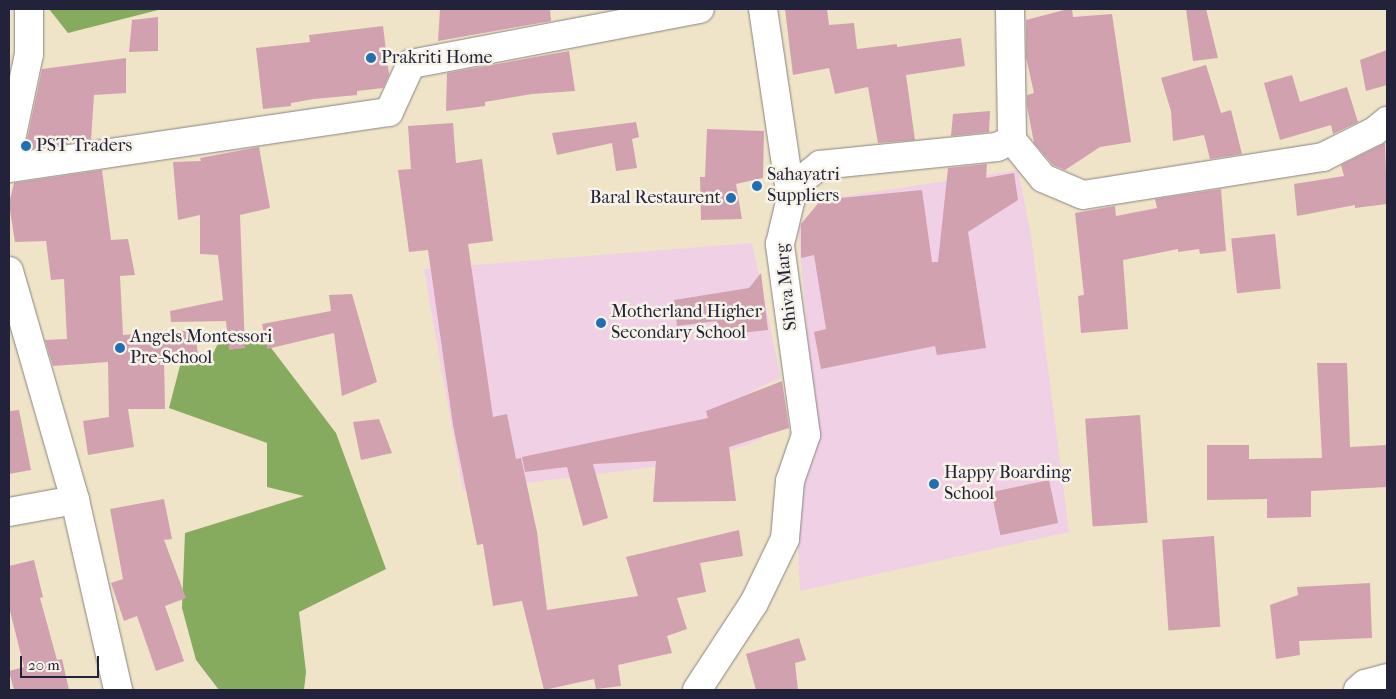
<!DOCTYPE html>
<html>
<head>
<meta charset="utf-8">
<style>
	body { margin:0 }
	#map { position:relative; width:1396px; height:699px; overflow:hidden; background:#efe4c7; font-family:"IM FELL French Canon",serif }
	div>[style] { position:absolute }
	.built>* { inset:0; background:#f0d0e5 }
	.forest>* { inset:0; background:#86aa5e }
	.building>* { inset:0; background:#d1a1b0; transform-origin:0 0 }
	.roads { filter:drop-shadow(0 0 1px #888381) drop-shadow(0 0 1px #888381) }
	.minor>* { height:28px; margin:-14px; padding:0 14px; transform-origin:14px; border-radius:14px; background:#fff }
	.dots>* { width:14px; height:14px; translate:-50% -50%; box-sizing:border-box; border:2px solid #f7f3e8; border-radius:50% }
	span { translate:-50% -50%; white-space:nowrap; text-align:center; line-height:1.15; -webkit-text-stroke:5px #f7f3e8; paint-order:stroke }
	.poi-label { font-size:18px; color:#22223b }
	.left { translate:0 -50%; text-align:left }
	.right { translate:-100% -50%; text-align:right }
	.street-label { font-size:18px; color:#22223b }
	.frame { position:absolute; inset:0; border:10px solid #22223b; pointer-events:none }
	.scale { position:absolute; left:20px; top:656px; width:79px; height:22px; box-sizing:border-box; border:2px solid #22223b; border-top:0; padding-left:6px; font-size:15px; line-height:18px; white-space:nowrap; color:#22223b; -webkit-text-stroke:4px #f7f3e8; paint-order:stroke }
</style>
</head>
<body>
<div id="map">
	<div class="built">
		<i style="clip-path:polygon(1018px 170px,1031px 235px,1069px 532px,800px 591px,797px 522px,810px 447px,812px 386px,798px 227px,821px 200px)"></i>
		<i style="clip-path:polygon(752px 243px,781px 377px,747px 394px,762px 439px,702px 461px,463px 491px,424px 269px)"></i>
	</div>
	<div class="forest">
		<i style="clip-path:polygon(49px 9px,162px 9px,68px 33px)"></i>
		<i style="clip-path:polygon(223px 333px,265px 340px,336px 433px,386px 569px,299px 612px,306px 672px,304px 690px,219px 690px,196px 660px,182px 608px,185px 533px,304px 496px,267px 487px,267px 443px,169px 408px,181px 362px,211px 358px)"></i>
	</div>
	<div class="building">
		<i style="clip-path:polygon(440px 9px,550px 9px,551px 21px,438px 41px)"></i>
		<i style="clip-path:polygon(785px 9px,827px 9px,829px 25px,854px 23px,857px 49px,897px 44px,897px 47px,961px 38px,965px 66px,906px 75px,915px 140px,878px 143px,868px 87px,835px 94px,829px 68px,793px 75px)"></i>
		<i style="clip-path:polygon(1068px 9px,1072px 9px,1073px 17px,1112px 14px,1131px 142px,1100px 147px,1065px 170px,1053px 165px,1034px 143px,1027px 106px,1027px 95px,1034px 93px,1026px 57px,1026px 20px)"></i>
		<i style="clip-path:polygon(1186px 9px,1206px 9px,1218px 58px,1193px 61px)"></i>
		<i style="clip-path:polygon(158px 17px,158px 51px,129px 52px,132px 20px)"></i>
		<i style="clip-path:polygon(383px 26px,389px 75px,383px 88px,357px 91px,357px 95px,314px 99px,291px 103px,291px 106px,263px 109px,256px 48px,310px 42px,309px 35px)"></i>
		<i style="clip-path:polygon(1387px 50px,1387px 85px,1366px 91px,1360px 60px)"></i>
		<i style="clip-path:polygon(569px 51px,575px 91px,532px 94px,485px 102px,485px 106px,446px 111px,447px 73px)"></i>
		<i style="clip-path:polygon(126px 58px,126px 93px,94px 95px,91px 140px,25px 150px,42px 69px)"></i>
		<i style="clip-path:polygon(1206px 65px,1221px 113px,1231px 110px,1242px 154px,1210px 159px,1204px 135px,1173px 141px,1171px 111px,1161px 78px)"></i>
		<i style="clip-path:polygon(1292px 75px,1300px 102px,1347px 87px,1358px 122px,1333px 134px,1331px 125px,1280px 140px,1264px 83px)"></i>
		<i style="clip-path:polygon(990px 111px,989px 132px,951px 136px,953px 114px)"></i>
		<i style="clip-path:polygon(636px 122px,639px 137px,632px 139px,637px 168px,616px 171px,612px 143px,557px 155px,552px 133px)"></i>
		<i style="clip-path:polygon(453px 123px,456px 163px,482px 159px,493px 241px,468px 244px,493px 417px,507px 414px,516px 459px,521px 458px,537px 532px,547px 610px,638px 596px,626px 557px,739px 530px,743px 556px,700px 563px,706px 592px,677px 598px,687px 629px,667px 636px,672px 653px,618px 665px,621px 686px,596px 689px,594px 679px,544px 690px,522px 601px,493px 606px,483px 544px,477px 545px,453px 425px,428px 250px,409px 252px,398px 170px,411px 169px,408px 126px)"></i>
		<i style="clip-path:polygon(707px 129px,764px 131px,763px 178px,736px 184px,742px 219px,701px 220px,700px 177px,705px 177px)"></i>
		<i style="clip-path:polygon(1385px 143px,1387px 204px,1355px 208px,1355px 205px,1297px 216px,1294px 184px,1344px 176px,1341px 165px)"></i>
		<i style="clip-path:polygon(259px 147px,270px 208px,240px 215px,245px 348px,229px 350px,226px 321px,171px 322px,170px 311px,223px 300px,218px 255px,200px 254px,200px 215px,178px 220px,173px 162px,201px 161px,200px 158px)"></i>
		<i style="clip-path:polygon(987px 164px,986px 178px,1014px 173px,1018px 200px,968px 232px,986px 348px,937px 355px,935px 346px,821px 369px,814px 332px,826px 329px,814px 255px,801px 258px,801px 224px,821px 200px,922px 190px,932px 262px,938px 262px,948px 168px)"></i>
		<i style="clip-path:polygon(102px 170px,111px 240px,128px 239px,135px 275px,120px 276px,123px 335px,195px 330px,198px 356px,164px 358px,165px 409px,128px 409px,134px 447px,88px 455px,83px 421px,109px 417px,108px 362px,53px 366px,45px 340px,67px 339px,64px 279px,51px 280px,46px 241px,15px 242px,9px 204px,14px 183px)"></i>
		<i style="clip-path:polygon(1221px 189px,1226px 251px,1200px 254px,1199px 249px,1178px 252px,1178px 249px,1123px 260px,1128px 329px,1081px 333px,1078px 296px,1084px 295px,1075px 213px,1115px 206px,1116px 216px,1157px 208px,1155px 199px)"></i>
		<i style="left:1275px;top:234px;width:55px;height:44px;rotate:84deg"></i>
		<i style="clip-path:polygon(761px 273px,768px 330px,719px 335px,717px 321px,677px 326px,674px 300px,749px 288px)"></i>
		<i style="clip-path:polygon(352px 294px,377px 382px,342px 396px,334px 333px,267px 349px,262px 324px,331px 311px,329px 295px)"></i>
		<i style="clip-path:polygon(1317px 363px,1347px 363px,1350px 447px,1387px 445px,1387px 487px,1311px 491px,1311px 517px,1267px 518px,1267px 499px,1207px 500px,1207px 445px,1249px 445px,1249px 459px,1322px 458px)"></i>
		<i style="clip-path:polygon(782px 381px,789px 428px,729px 447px,736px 501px,653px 502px,656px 461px,593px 464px,608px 518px,583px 526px,567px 467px,525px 472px,522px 457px,708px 418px,706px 411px)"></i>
		<i style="clip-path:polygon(19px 410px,31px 470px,9px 474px,9px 411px)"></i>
		<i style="left:1140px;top:415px;width:108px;height:55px;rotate:86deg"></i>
		<i style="clip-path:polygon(379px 419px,392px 453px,361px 460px,353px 422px)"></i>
		<i style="left:1049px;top:480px;width:44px;height:59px;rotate:78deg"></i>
		<i style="clip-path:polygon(164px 499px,172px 539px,164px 540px,186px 598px,165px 606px,184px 661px,156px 671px,137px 616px,124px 621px,111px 583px,123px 579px,110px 509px)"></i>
		<i style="left:1214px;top:536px;width:91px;height:52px;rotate:86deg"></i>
		<i style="clip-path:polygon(34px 560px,43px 597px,40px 598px,57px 660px,62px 659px,69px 690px,14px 690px,9px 671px,24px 667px,9px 607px,9px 566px)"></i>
		<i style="clip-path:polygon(1370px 583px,1372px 638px,1299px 641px,1300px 655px,1276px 659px,1270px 605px,1298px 595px,1297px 587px)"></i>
		<i style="clip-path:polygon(799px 638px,806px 660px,795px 663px,798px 690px,756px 690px,746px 654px)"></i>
	</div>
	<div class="roads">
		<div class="minor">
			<i style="left:763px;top:9px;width:191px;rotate:81.6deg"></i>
			<i style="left:1010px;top:9px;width:131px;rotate:89.1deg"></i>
			<i style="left:1012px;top:140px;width:49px;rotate:50.8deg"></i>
			<i style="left:1043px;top:178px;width:43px;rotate:23deg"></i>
			<i style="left:1083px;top:195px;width:243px;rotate:-9deg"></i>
			<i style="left:1323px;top:157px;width:58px;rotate:-26.6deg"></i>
			<i style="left:1375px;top:131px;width:16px;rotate:-40deg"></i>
			<i style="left:9px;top:149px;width:97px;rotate:-78.1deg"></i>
			<i style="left:29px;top:54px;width:45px;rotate:-90deg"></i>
			<i style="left:9px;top:168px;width:384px;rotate:-8.4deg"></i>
			<i style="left:389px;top:112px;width:53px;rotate:-65.4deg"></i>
			<i style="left:411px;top:64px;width:294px;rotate:-10.8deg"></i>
			<i style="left:9px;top:271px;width:238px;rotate:73.9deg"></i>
			<i style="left:75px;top:500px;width:195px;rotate:77.2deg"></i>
			<i style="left:9px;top:512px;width:67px;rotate:-10.3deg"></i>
			<i style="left:697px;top:690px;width:104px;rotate:-56.8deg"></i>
			<i style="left:754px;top:603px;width:71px;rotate:-64.2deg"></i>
			<i style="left:785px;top:539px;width:58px;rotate:-85.1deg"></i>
			<i style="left:790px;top:481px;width:49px;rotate:-70.8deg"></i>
			<i style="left:806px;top:435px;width:193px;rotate:-97.8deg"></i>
			<i style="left:780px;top:244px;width:47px;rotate:-76.6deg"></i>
			<i style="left:791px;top:198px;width:24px;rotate:-57deg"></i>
			<i style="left:804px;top:178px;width:21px;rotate:-39deg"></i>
			<i style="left:820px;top:165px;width:178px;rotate:-5.8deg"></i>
			<i style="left:997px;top:147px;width:17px;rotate:-25deg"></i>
			<i style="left:1358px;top:690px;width:9px;rotate:-41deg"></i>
			<i style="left:1365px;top:684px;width:23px;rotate:-15deg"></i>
		</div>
	</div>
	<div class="dots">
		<i style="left:371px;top:58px;background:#1f6fb2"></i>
		<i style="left:26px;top:146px;background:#1f6fb2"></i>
		<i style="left:757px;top:186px;background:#1f6fb2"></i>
		<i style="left:731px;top:198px;background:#1f6fb2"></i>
		<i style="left:601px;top:323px;background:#1f6fb2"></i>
		<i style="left:120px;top:348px;background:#1f6fb2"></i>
		<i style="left:934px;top:484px;background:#1f6fb2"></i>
	</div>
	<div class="poi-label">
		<span class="left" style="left:381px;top:58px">Prakriti Home</span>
		<span class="left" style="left:36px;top:146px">PST Traders</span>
		<span class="left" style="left:767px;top:186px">Sahayatri<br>Suppliers</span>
		<span class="right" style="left:721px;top:198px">Baral Restaurent</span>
		<span class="left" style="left:611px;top:323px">Motherland Higher<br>Secondary School</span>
		<span class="left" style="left:130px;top:348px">Angels Montessori<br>Pre-School</span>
		<span class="left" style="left:944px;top:484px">Happy Boarding<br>School</span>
	</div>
	<div class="street-label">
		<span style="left:787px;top:287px;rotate:-96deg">Shiva Marg</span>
	</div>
	<div class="frame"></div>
	<div class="scale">20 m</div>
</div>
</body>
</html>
